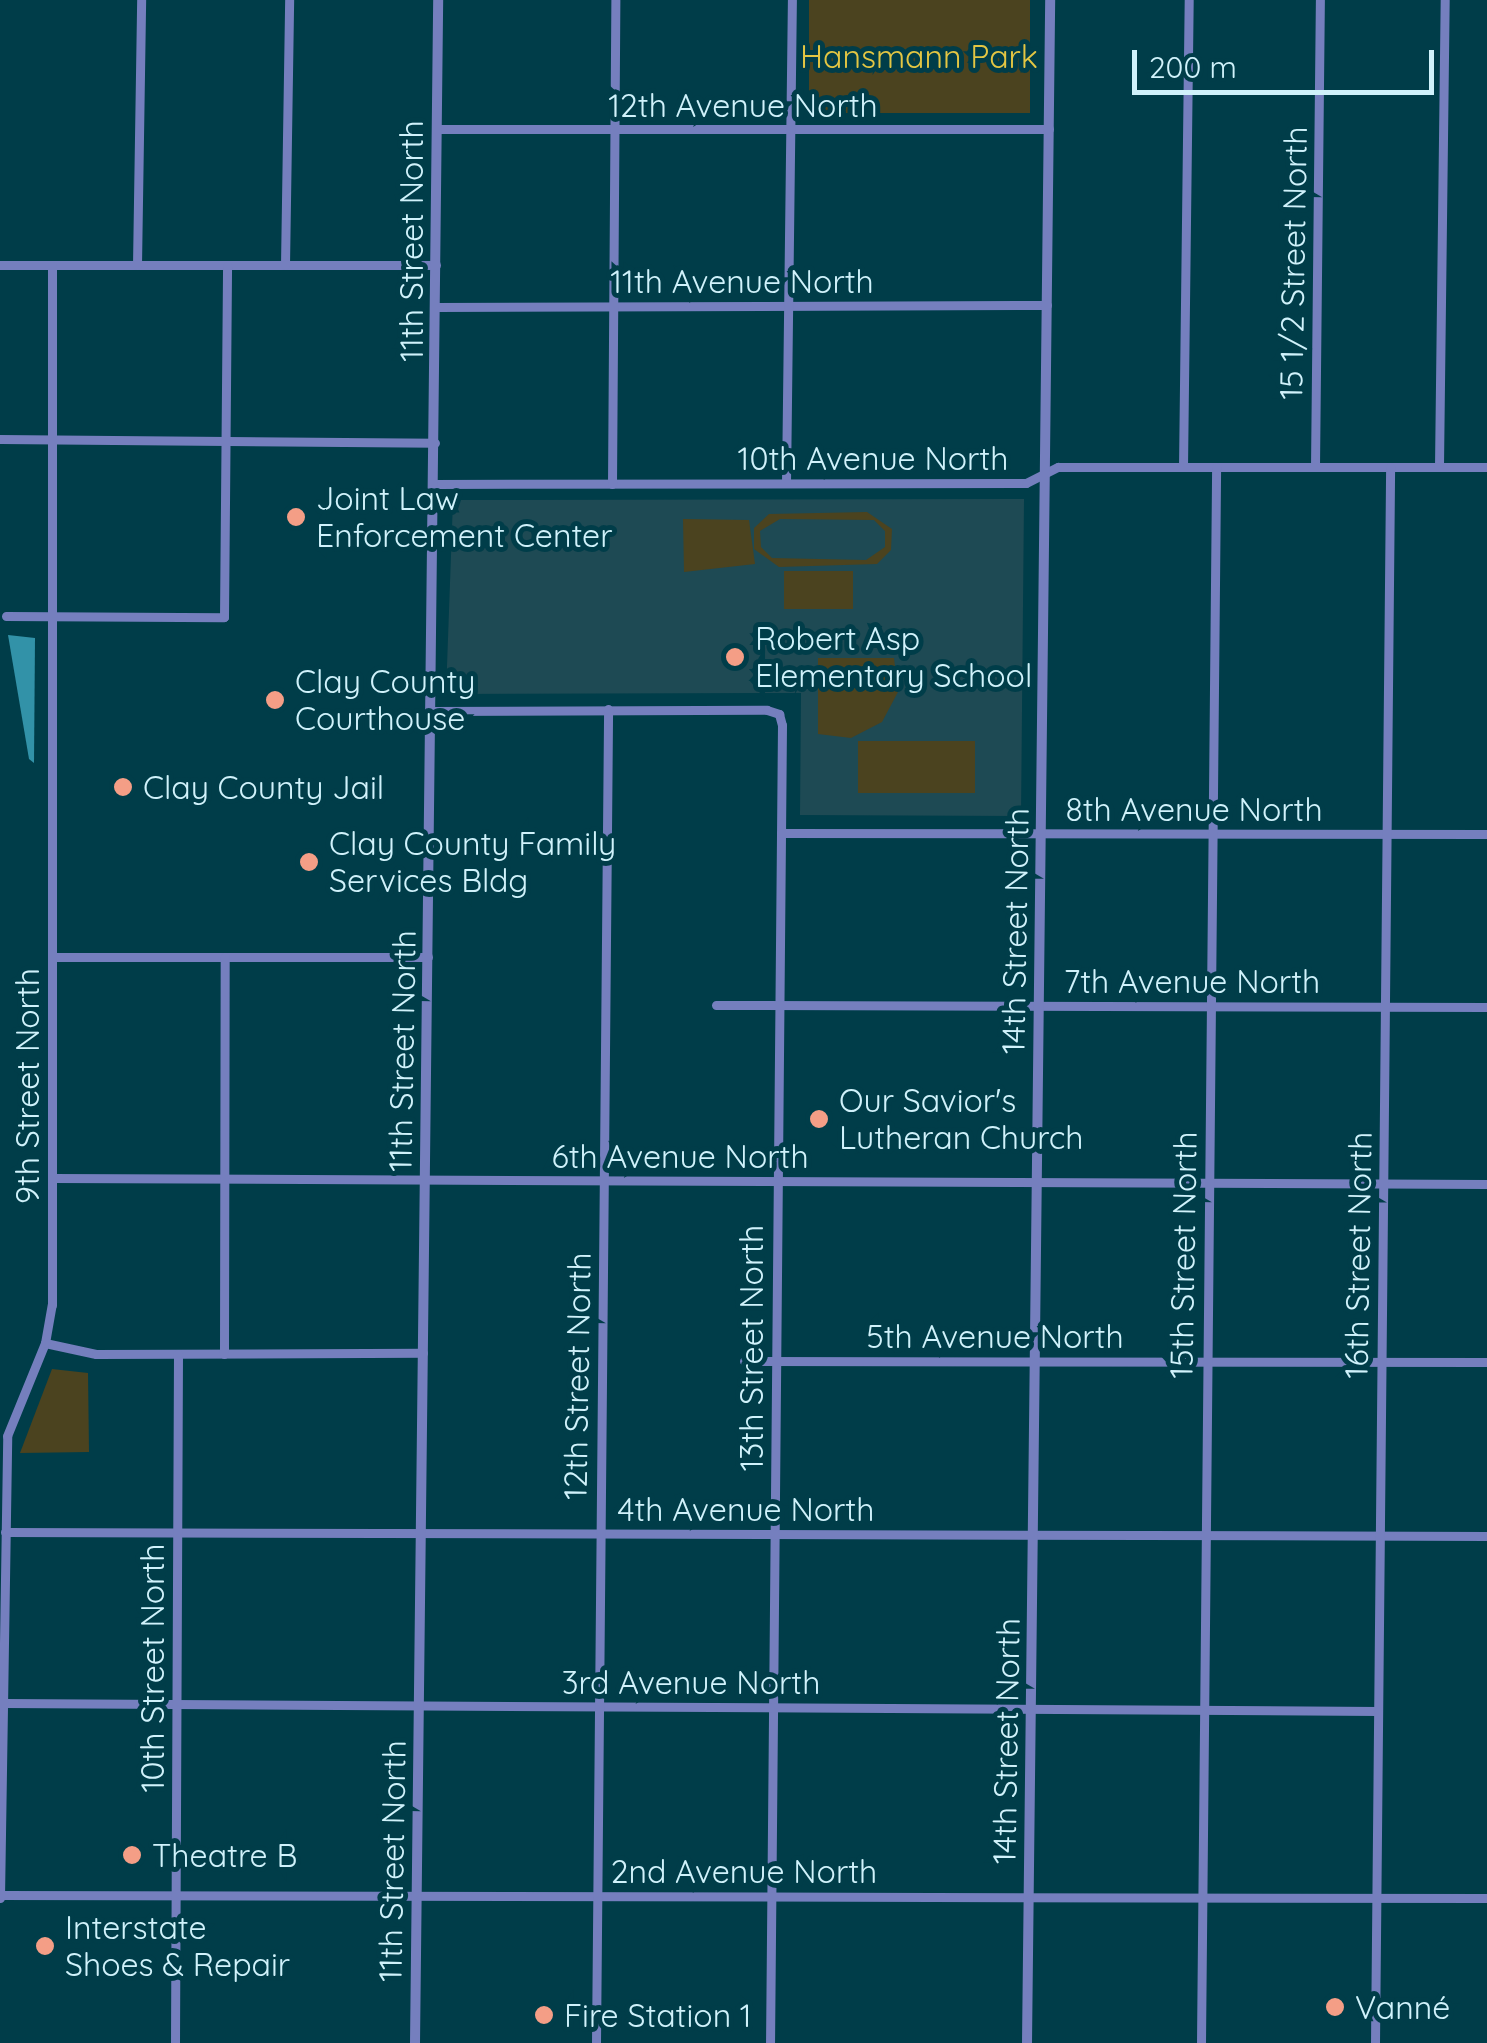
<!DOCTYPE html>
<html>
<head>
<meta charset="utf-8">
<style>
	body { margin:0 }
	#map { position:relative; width:1487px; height:2043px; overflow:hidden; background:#003d49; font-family:Quicksand,sans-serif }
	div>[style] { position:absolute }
	.built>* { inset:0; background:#1e4a54 }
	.green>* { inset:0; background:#4b431f; transform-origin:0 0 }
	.water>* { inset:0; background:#3292a8 }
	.minor>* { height:9px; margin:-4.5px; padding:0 4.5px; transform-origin:4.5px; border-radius:4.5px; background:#757fbe }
	.tertiary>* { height:10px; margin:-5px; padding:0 5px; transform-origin:5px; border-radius:5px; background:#757fbe }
	.dots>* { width:28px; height:28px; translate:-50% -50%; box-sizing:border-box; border:5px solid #003d49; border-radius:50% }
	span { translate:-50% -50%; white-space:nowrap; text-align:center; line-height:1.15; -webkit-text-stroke:10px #003d49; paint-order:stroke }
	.park-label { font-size:32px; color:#e3c643 }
	.street-label { font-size:32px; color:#d0f2fb }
	.poi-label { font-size:32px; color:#d0f2fb }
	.left { translate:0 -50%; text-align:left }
	.scale { position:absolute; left:1132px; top:50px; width:302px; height:45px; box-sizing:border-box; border:5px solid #d0f2fb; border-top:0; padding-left:12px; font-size:30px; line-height:35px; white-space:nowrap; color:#d0f2fb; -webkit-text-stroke:8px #003d49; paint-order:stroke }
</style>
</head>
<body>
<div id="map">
	<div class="built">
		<i style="clip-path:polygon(1024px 499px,1021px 816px,800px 815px,801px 693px,446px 694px,453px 500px)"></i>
	</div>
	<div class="green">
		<i style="left:809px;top:0;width:221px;height:113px"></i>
		<i style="clip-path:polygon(evenodd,867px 512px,892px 529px,891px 550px,877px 564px,779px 567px,754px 549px,754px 528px,769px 514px,867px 512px,780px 519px,874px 520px,885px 531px,885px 547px,866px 560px,772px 558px,761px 547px,760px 531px,780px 519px)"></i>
		<i style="clip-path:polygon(683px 519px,749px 520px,755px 564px,684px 572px)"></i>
		<i style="left:784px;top:571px;width:69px;height:38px"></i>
		<i style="clip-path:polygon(818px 658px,894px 658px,898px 692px,882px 722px,851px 738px,818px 734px)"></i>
		<i style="left:858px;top:741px;width:117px;height:52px"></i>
		<i style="clip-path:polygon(52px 1369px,88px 1373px,89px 1452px,20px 1453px)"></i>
	</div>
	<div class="water">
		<i style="clip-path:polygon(8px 635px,35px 638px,34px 763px,29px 759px)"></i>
	</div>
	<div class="minor">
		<i style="left:437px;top:129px;width:612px"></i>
		<i style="left:0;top:265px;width:436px"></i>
		<i style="left:137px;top:265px;width:265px;rotate:-89.1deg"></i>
		<i style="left:285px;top:265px;width:265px;rotate:-89.1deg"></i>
		<i style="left:436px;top:307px;width:611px;rotate:-0.19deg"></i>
		<i style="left:0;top:439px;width:435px;rotate:0.5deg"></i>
		<i style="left:1439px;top:466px;width:466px;rotate:-89.3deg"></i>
		<i style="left:1183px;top:467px;width:467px;rotate:-89.3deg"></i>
		<i style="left:1315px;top:467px;width:467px;rotate:-89.4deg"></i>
		<i style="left:786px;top:483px;width:483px;rotate:-89.3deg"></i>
		<i style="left:435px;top:484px;width:591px;rotate:-0.1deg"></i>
		<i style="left:1026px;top:483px;width:36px;rotate:-27deg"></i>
		<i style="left:1058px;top:467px;width:429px"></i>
		<i style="left:612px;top:484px;width:484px;rotate:-89.6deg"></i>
		<i style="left:6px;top:616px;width:218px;rotate:0.3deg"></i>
		<i style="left:224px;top:617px;width:351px;rotate:-89.5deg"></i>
		<i style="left:432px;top:711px;width:335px;rotate:-0.2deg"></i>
		<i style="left:767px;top:710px;width:13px;rotate:18deg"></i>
		<i style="left:779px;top:714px;width:11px;rotate:75deg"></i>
		<i style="left:782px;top:725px;width:1318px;rotate:90.52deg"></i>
		<i style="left:781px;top:833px;width:706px;rotate:0.08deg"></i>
		<i style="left:53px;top:957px;width:375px"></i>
		<i style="left:716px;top:1005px;width:771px;rotate:0.15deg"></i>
		<i style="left:52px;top:1178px;width:1435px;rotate:0.24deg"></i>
		<i style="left:45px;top:1343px;width:52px;rotate:12.2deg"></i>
		<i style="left:96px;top:1354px;width:327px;rotate:-0.2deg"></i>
		<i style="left:224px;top:1354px;width:397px;rotate:-89.9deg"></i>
		<i style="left:744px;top:1361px;width:743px;rotate:0.08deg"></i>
		<i style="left:5px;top:1532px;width:1482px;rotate:0.15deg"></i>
		<i style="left:4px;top:1703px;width:1374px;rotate:0.33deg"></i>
		<i style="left:0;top:1895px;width:1487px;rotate:0.12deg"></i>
		<i style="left:0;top:1898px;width:462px;rotate:-89.1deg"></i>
		<i style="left:7px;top:1436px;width:100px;rotate:-67.8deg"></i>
		<i style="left:45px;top:1343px;width:39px;rotate:-80deg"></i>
		<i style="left:52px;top:1305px;width:1039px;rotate:-90deg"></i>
		<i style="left:175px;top:2043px;width:689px;rotate:-89.75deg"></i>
		<i style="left:596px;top:2043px;width:1334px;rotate:-89.48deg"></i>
		<i style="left:1201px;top:2043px;width:1576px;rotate:-89.45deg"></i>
		<i style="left:1375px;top:2043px;width:1576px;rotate:-89.45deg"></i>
	</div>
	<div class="tertiary">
		<i style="left:415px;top:2043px;width:2043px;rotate:-89.35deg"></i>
		<i style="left:1027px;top:2043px;width:2043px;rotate:-89.35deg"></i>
	</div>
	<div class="dots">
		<i style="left:296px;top:517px;background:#f49e86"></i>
		<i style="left:735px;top:657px;background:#f49e86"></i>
		<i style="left:275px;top:700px;background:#f49e86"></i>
		<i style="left:123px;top:787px;background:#f49e86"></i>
		<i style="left:309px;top:862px;background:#f49e86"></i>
		<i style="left:819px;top:1119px;background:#f49e86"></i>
		<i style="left:132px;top:1855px;background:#f49e86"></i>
		<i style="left:45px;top:1946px;background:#f49e86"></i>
		<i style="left:1335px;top:2007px;background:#f49e86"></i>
		<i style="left:544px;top:2015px;background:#f49e86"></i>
	</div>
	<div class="park-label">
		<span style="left:919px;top:56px">Hansmann Park</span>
	</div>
	<div class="street-label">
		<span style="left:743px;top:105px">12th Avenue North</span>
		<span style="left:411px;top:241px;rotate:-90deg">11th Street North</span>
		<span style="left:1293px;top:263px;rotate:-89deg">15 1/2 Street North</span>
		<span style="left:742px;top:281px">11th Avenue North</span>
		<span style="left:873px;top:458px">10th Avenue North</span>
		<span style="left:1194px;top:809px">8th Avenue North</span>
		<span style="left:1015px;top:931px;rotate:-89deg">14th Street North</span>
		<span style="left:1192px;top:981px">7th Avenue North</span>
		<span style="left:402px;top:1051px;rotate:-89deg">11th Street North</span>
		<span style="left:27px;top:1086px;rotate:-90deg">9th Street North</span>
		<span style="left:680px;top:1156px">6th Avenue North</span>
		<span style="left:1183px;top:1255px;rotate:-89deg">15th Street North</span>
		<span style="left:1358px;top:1255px;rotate:-89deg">16th Street North</span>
		<span style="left:995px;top:1336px">5th Avenue North</span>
		<span style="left:751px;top:1348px;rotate:-90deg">13th Street North</span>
		<span style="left:577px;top:1376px;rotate:-89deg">12th Street North</span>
		<span style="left:746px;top:1509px">4th Avenue North</span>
		<span style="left:152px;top:1668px;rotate:-90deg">10th Street North</span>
		<span style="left:691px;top:1682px">3rd Avenue North</span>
		<span style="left:1006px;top:1741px;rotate:-89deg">14th Street North</span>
		<span style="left:392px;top:1861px;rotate:-89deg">11th Street North</span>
		<span style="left:744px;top:1871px">2nd Avenue North</span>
	</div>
	<div class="poi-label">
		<span class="left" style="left:316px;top:517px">Joint Law<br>Enforcement Center</span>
		<span class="left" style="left:755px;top:657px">Robert Asp<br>Elementary School</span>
		<span class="left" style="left:295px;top:700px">Clay County<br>Courthouse</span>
		<span class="left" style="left:143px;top:787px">Clay County Jail</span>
		<span class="left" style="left:329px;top:862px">Clay County Family<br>Services Bldg</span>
		<span class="left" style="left:839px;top:1119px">Our Savior's<br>Lutheran Church</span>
		<span class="left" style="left:152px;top:1855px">Theatre B</span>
		<span class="left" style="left:65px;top:1946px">Interstate<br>Shoes &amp; Repair</span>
		<span class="left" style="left:1355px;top:2007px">Vanné</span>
		<span class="left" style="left:564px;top:2015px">Fire Station 1</span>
	</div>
	<div class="scale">200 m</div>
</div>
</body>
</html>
